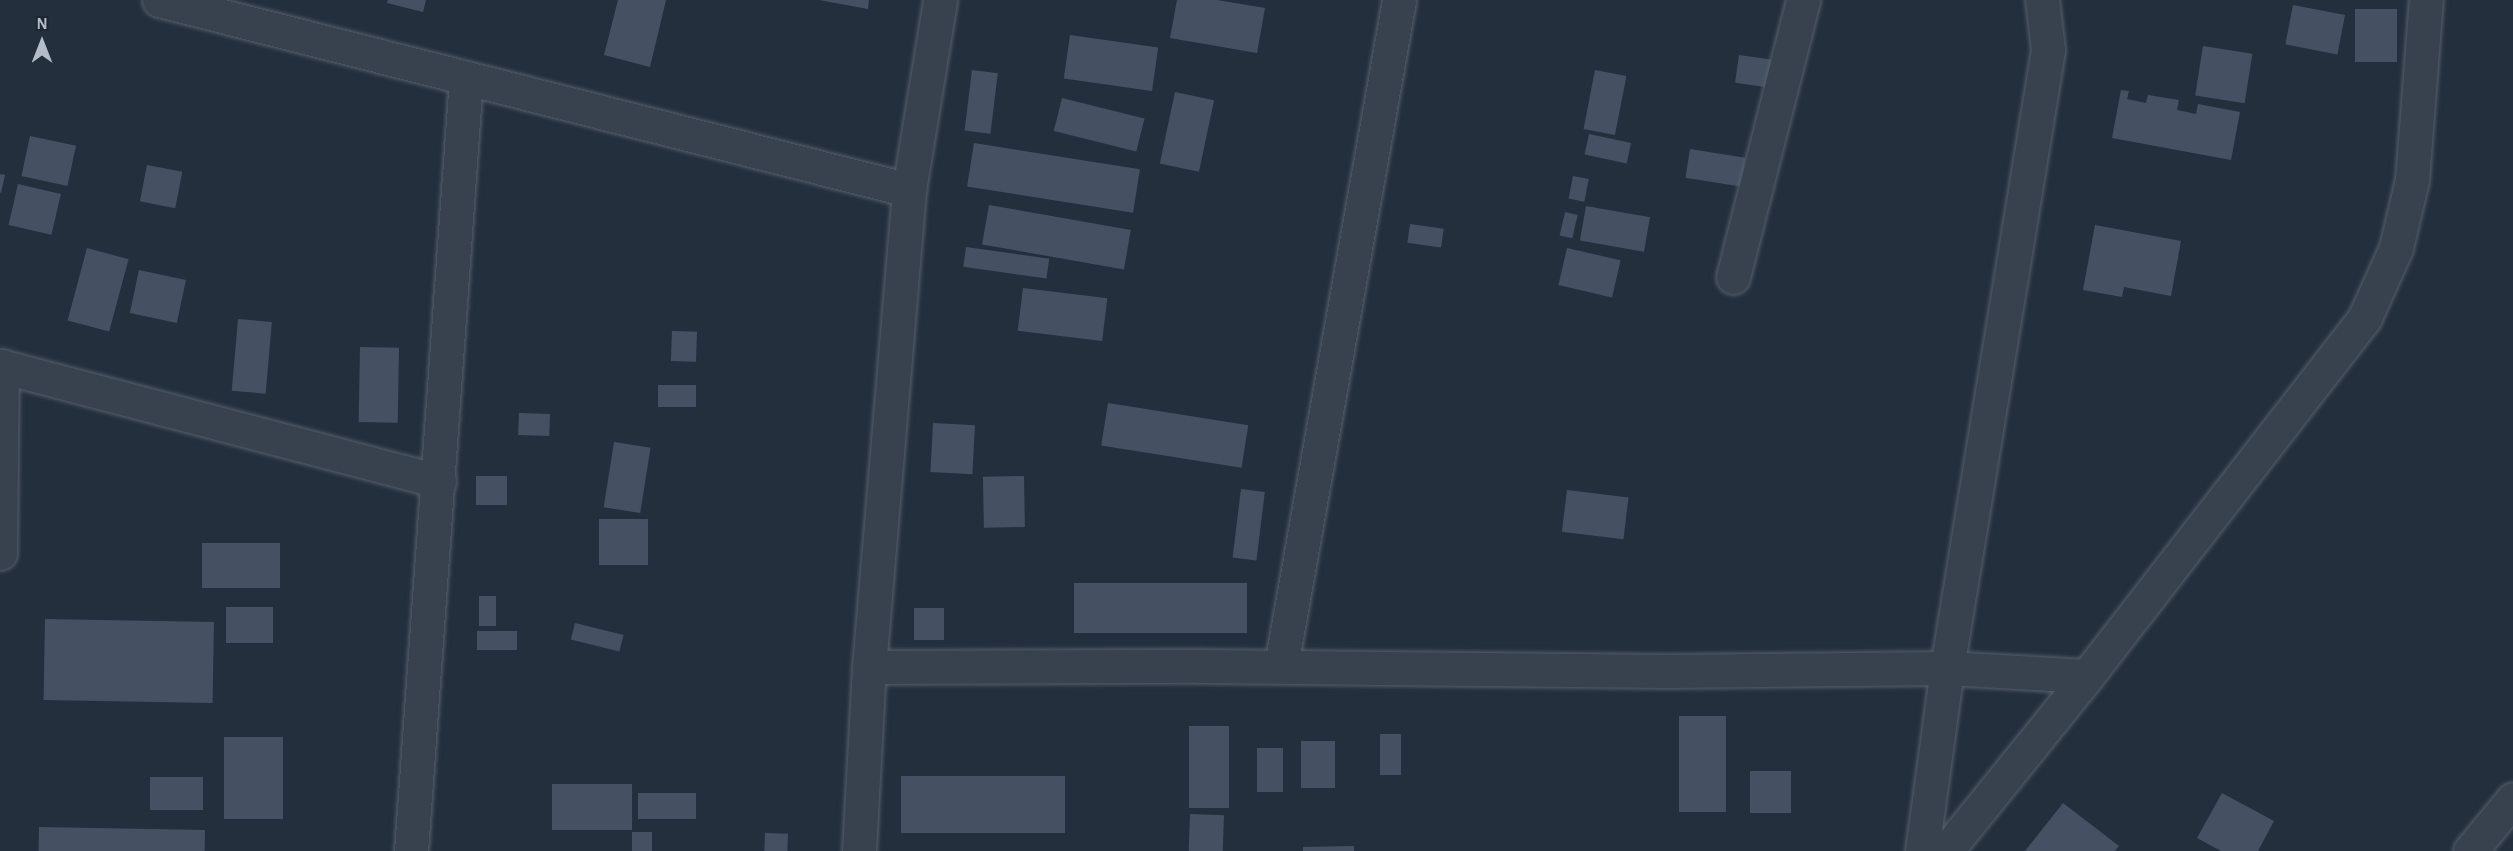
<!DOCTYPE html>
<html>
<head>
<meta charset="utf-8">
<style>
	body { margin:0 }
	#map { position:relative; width:2513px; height:851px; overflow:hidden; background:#242f3e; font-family:"Alegreya Sans",sans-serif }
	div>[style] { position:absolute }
	.building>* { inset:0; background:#455162; transform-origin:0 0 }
	.roads { filter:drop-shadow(0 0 2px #565f6c) drop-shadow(0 0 2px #565f6c) }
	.minor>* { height:33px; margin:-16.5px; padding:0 16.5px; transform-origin:16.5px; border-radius:16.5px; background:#38414e }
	span { translate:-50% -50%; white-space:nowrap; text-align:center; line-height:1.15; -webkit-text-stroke:5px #1d2633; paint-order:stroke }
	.north { position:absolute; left:12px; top:12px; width:60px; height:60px; -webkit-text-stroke:4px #1d2633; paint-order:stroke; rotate:0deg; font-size:16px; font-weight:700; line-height:24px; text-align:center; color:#b4bcc9 }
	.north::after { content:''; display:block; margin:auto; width:21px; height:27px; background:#b4bcc9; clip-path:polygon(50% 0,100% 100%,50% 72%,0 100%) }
</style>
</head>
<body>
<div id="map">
	<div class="building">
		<i style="clip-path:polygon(388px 0,426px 0,423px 12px,387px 3px)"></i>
		<i style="clip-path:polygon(618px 0,666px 0,650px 67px,604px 55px)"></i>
		<i style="clip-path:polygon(819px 0,869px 0,868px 9px)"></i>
		<i style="clip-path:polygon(1177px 0,1217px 0,1265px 8px,1257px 53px,1170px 38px)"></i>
		<i style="left:2293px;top:5px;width:53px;height:40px;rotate:11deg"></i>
		<i style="left:2355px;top:9px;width:42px;height:53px"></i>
		<i style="left:1070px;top:35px;width:89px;height:44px;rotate:8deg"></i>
		<i style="left:2203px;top:46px;width:50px;height:50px;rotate:9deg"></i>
		<i style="left:1739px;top:55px;width:36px;height:28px;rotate:8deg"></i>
		<i style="left:972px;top:70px;width:26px;height:61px;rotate:7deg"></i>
		<i style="left:1595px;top:70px;width:32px;height:60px;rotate:11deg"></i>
		<i style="clip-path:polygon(2121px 90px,2129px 91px,2127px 99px,2146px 103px,2148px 95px,2179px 100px,2177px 110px,2196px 114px,2198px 104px,2240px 112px,2231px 160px,2112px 138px)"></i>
		<i style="left:1175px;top:92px;width:40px;height:73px;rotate:12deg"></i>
		<i style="left:1062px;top:98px;width:85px;height:34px;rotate:14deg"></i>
		<i style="left:1589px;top:134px;width:43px;height:21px;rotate:12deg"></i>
		<i style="left:30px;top:136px;width:47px;height:41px;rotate:12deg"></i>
		<i style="left:974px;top:143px;width:168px;height:44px;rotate:9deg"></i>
		<i style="left:1690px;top:149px;width:56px;height:29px;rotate:9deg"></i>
		<i style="left:147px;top:165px;width:36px;height:37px;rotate:11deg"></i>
		<i style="clip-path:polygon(0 174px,5px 175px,1px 193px,0 192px)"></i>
		<i style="left:1573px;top:176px;width:16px;height:23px;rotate:11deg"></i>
		<i style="left:18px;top:184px;width:44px;height:42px;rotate:13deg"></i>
		<i style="left:989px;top:205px;width:144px;height:40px;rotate:10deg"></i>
		<i style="left:1586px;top:206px;width:65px;height:35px;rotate:10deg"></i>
		<i style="left:1565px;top:212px;width:13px;height:24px;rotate:13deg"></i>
		<i style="left:1410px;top:224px;width:34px;height:19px;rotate:8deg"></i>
		<i style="clip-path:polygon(2095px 225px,2181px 241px,2171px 296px,2124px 287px,2122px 297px,2083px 290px)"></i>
		<i style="left:966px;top:247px;width:84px;height:20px;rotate:8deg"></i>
		<i style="left:87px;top:248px;width:43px;height:75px;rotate:15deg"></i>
		<i style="left:1567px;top:248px;width:55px;height:38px;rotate:13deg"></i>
		<i style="left:139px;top:270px;width:48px;height:44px;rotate:12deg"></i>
		<i style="left:1023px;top:288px;width:85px;height:43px;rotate:7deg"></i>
		<i style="left:238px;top:319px;width:34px;height:72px;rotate:5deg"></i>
		<i style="left:672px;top:331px;width:25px;height:30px;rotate:2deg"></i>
		<i style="left:360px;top:347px;width:39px;height:75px;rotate:1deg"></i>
		<i style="left:658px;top:385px;width:38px;height:22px"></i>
		<i style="left:1108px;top:403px;width:142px;height:43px;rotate:9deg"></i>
		<i style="left:519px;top:413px;width:31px;height:22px;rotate:2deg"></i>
		<i style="left:933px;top:423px;width:42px;height:49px;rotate:3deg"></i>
		<i style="left:614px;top:442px;width:37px;height:66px;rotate:9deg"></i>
		<i style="left:507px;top:476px;width:29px;height:31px;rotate:90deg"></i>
		<i style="left:1024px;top:476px;width:51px;height:41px;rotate:89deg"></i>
		<i style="left:1241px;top:489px;width:24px;height:69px;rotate:7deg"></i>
		<i style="left:1567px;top:490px;width:62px;height:42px;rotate:7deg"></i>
		<i style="left:599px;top:519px;width:49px;height:46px"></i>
		<i style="left:202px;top:543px;width:78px;height:45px"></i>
		<i style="left:1074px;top:583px;width:173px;height:50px"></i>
		<i style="left:479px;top:596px;width:17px;height:30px"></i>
		<i style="left:226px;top:607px;width:47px;height:36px"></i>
		<i style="left:914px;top:608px;width:30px;height:32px"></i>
		<i style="left:45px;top:619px;width:169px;height:81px;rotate:1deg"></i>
		<i style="left:575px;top:623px;width:50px;height:17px;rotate:14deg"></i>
		<i style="left:477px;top:631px;width:40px;height:19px"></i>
		<i style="left:1679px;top:716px;width:47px;height:96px"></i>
		<i style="left:1229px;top:726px;width:82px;height:40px;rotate:90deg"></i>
		<i style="left:1380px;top:734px;width:21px;height:41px"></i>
		<i style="left:224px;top:737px;width:59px;height:82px"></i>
		<i style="left:1301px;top:741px;width:34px;height:47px"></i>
		<i style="left:1257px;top:748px;width:26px;height:44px"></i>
		<i style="left:1750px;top:771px;width:41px;height:42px"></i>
		<i style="left:901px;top:776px;width:164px;height:57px"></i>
		<i style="left:150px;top:777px;width:53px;height:33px"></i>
		<i style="left:552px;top:784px;width:80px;height:46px"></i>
		<i style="left:638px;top:793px;width:58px;height:26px"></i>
		<i style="clip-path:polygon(2222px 793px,2274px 821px,2258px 851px,2221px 851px,2197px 838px)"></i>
		<i style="clip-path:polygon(2063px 803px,2119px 846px,2115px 851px,2025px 851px)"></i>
		<i style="left:1190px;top:814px;width:34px;height:37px;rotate:2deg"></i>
		<i style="left:39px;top:827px;width:166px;height:24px;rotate:1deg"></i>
		<i style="left:632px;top:832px;width:20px;height:19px"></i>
		<i style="left:765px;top:833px;width:23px;height:18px;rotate:2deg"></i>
		<i style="clip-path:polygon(1354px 846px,1354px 851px,1303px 851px,1303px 847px)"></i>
	</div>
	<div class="roads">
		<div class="minor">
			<i style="left:159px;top:0;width:774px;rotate:14.22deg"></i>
			<i style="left:1733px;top:277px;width:286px;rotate:-75.8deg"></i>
			<i style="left:0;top:366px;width:454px;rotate:14.7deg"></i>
			<i style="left:0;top:553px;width:187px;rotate:-89.4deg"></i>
			<i style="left:1281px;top:666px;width:676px;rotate:-79.95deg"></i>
			<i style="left:869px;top:667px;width:333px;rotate:-0.2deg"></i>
			<i style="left:1202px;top:666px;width:466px;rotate:0.6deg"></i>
			<i style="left:1668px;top:671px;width:279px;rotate:-0.6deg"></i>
			<i style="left:1947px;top:668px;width:140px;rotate:3.3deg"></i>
			<i style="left:411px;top:851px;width:775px;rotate:-85.93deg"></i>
			<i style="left:859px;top:851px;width:184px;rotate:-86.9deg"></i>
			<i style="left:869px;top:667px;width:479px;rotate:-85.2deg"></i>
			<i style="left:909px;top:190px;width:193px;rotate:-80.7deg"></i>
			<i style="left:1922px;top:851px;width:185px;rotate:-82.2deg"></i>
			<i style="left:1947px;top:668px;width:626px;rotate:-80.72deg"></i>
			<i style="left:2048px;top:50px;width:50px;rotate:-96.8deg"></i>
			<i style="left:1946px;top:851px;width:225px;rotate:-51.1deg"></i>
			<i style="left:2087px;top:676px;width:454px;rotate:-52.2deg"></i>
			<i style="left:2365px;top:317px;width:76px;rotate:-65.8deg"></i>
			<i style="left:2396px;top:248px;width:70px;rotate:-76.8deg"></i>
			<i style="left:2412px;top:180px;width:181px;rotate:-85.6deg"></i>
			<i style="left:2470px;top:851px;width:67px;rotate:-50.4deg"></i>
		</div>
	</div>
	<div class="north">N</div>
</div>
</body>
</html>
